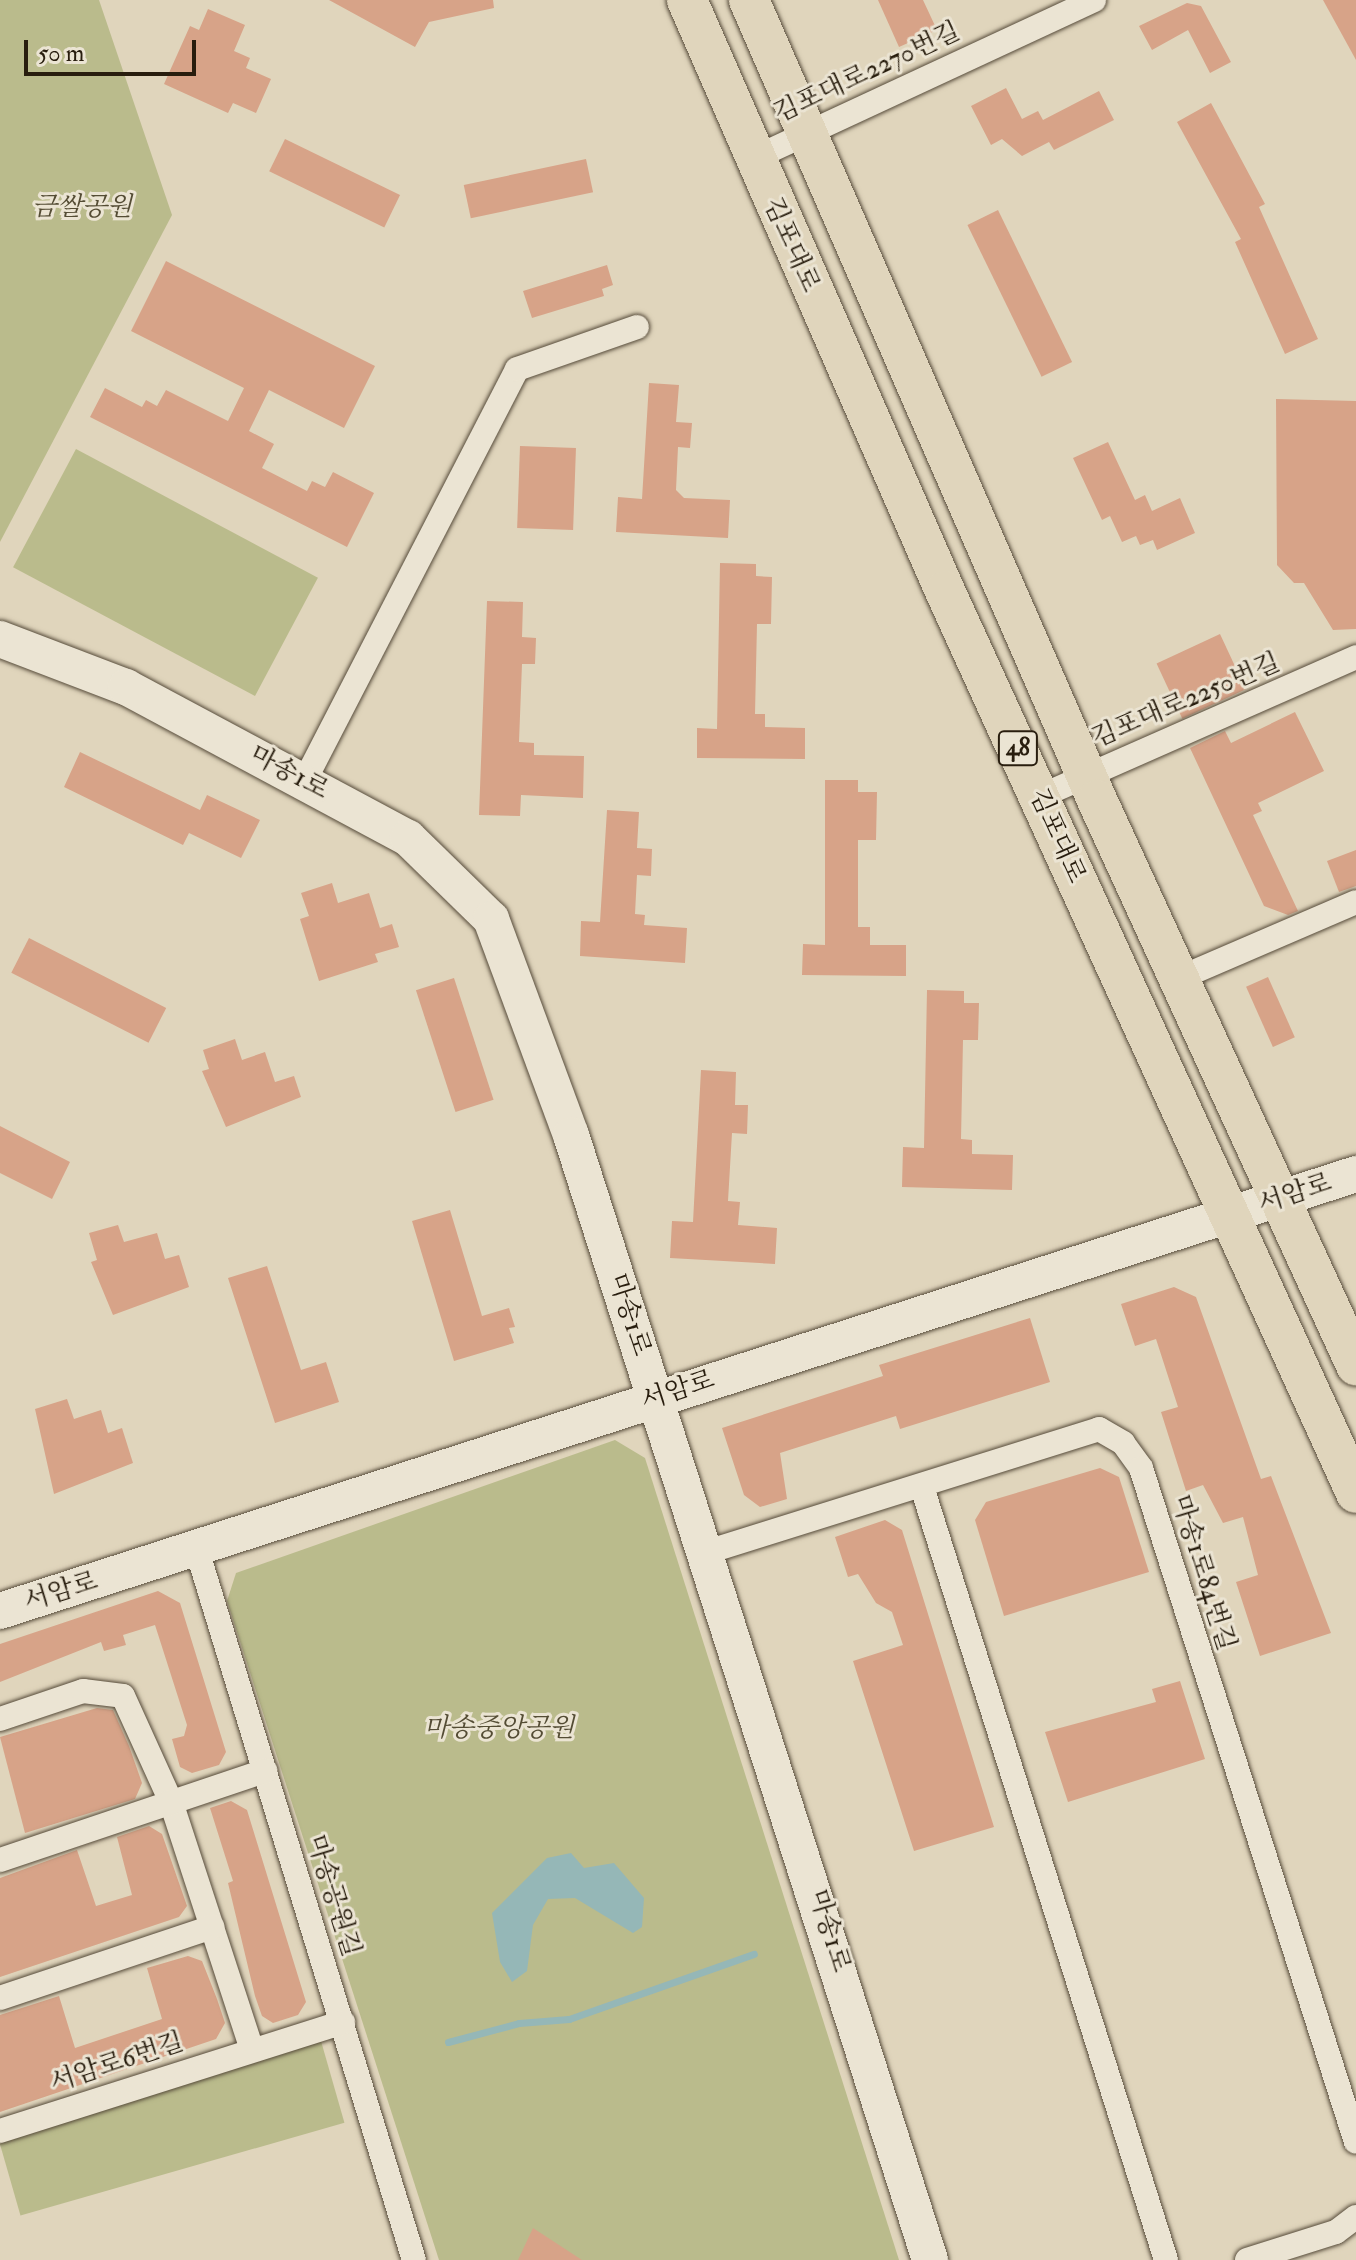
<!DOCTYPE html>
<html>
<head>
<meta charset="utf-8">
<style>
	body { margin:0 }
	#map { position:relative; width:1356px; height:2260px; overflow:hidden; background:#e0d5bc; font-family:"IM FELL Double Pica","Noto Serif KR",serif }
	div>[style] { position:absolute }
	.green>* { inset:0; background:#babb8c; transform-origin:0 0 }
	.water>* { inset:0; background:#95b7b7 }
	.stream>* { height:7px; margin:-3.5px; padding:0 3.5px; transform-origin:3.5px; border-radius:3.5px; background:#95b7b7 }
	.building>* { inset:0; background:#d7a388; transform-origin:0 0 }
	.roads { filter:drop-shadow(0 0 2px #564b3a) drop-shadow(0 0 2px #564b3a) }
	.street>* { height:24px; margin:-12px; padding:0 12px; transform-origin:12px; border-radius:12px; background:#ebe4d3 }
	.secondary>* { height:36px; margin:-18px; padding:0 18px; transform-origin:18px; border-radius:18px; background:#ebe4d3 }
	.primary>* { height:40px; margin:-20px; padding:0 20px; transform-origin:20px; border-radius:20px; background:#e0d5bc }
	span { translate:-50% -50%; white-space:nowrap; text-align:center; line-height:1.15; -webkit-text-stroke:6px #ebe4d3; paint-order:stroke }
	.shield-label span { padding:2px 6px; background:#ebe4d3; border:2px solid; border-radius:6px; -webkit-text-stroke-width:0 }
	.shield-label { font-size:24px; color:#281d0e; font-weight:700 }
	.street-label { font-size:26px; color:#281d0e }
	.park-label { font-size:26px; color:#544c34; font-style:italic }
	.scale { position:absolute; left:24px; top:40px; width:172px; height:36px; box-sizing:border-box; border:4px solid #281d0e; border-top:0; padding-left:10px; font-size:24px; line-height:28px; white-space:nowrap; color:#281d0e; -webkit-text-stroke:6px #ebe4d3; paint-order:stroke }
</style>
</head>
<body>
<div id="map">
	<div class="green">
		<i style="clip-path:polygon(0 0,99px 0,172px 215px,0 542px)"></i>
		<i style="left:76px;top:449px;width:274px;height:134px;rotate:28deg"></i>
		<i style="clip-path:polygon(615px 1440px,645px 1458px,899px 2260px,439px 2260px,227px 1601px,236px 1573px)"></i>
		<i style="left:321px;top:2041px;width:85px;height:337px;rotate:74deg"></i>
	</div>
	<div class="water">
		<i style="clip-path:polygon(571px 1853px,584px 1868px,614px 1863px,644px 1898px,642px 1927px,633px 1933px,575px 1898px,548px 1899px,533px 1925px,527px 1971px,512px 1982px,500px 1962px,492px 1913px,547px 1858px)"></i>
	</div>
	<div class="stream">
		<i style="left:448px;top:2042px;width:73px;rotate:-15deg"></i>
		<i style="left:519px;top:2023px;width:50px;rotate:-4.6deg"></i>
		<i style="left:569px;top:2019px;width:196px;rotate:-19.4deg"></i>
	</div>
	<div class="building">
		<i style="clip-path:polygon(329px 0,493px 0,494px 8px,429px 22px,415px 47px)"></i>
		<i style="clip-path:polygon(878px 0,923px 0,937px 30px,899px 47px)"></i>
		<i style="clip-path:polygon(1323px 0,1356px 0,1356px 60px)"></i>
		<i style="clip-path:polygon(1187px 3px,1201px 6px,1231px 62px,1210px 73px,1188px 30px,1152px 50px,1139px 26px)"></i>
		<i style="clip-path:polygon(208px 9px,245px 25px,234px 51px,250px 58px,246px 68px,271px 79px,256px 113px,233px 103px,228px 113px,164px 84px,190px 26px,199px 30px)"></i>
		<i style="clip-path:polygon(1006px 88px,1022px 119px,1038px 111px,1043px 120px,1099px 91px,1114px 120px,1054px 150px,1049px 142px,1022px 156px,1002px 139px,991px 145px,971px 106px)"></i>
		<i style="clip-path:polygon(1211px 103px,1265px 204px,1259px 207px,1318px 339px,1285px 354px,1235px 242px,1241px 239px,1177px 122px)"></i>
		<i style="left:285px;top:139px;width:128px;height:36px;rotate:26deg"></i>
		<i style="left:586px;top:159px;width:34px;height:125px;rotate:78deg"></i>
		<i style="left:998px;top:210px;width:169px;height:34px;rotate:64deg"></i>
		<i style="clip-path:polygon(166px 261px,375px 366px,344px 428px,269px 390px,249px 431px,274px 444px,262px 468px,307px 491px,312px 481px,325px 487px,333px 472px,374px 493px,347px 547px,90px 417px,105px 388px,142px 407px,146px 400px,157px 406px,166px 390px,228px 421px,244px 388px,131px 331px)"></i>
		<i style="clip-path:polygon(607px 265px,613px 285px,602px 289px,604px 296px,532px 318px,523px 291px)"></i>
		<i style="clip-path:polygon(649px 383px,679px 385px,676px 422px,692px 423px,690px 448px,678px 447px,676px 490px,684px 498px,730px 500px,728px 538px,616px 532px,618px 497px,642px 499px)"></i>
		<i style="clip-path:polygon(1276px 399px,1356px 401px,1356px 629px,1333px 630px,1304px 583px,1294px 583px,1277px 565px)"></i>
		<i style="clip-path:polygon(1108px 442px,1135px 500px,1145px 495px,1152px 511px,1180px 498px,1195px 533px,1157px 550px,1153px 540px,1140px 545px,1136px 536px,1122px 542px,1110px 516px,1102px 520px,1073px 458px)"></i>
		<i style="left:520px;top:446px;width:56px;height:82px;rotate:2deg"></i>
		<i style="clip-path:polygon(720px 563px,756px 564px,756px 576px,772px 577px,771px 624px,757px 624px,755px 714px,765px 714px,765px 727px,805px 728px,805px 759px,697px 758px,697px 728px,717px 729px)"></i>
		<i style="clip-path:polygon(487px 601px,523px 602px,522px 637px,536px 638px,535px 664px,522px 664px,519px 742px,534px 743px,534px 755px,584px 756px,583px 798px,521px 795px,520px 816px,479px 815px)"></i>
		<i style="left:1220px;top:634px;width:61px;height:70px;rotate:65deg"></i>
		<i style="clip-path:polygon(1295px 712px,1324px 771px,1258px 803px,1262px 811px,1253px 815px,1298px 911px,1288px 915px,1264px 906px,1190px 748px,1225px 731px,1231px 743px)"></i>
		<i style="clip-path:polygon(80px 752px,200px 810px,207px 795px,260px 820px,241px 858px,189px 833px,183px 845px,64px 787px)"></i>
		<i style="clip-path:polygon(825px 780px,858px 780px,858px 792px,877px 792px,876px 840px,858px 840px,858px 927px,870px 927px,870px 945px,906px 945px,906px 976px,802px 975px,803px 944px,825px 945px)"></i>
		<i style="clip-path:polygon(607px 810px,639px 812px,637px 848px,652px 849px,651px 876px,637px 875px,635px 914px,645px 915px,644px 925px,687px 928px,685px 963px,580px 956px,581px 921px,600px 922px)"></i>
		<i style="clip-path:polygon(1356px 850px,1356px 886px,1339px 892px,1327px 861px)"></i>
		<i style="clip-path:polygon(332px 883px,338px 903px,369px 893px,380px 928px,392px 924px,399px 947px,375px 954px,378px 962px,319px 981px,300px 919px,309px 916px,301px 893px)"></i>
		<i style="left:29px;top:938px;width:154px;height:39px;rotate:27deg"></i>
		<i style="left:1268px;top:977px;width:66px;height:24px;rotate:66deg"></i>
		<i style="left:454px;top:978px;width:128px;height:40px;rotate:72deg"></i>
		<i style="clip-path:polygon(927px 990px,964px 991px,964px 1003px,979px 1003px,978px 1040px,963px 1040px,961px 1139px,972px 1140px,972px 1154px,1013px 1155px,1012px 1190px,902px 1187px,903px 1147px,924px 1148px)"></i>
		<i style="clip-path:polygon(235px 1039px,242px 1060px,265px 1052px,275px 1082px,294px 1076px,301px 1097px,226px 1127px,202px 1071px,209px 1069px,203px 1050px)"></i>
		<i style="clip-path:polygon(701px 1070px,736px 1072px,735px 1105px,748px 1105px,747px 1134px,732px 1133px,728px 1201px,740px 1202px,738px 1225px,777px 1228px,775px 1264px,670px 1258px,672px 1221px,693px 1222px)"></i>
		<i style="clip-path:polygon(0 1126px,70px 1162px,52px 1199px,0 1173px)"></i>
		<i style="clip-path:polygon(450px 1210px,482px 1316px,509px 1308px,515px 1327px,509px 1328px,514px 1343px,454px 1361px,412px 1221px)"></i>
		<i style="clip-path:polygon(118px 1225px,124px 1242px,157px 1233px,165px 1259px,179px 1255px,189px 1287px,113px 1315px,91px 1262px,97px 1260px,89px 1233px)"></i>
		<i style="clip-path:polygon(267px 1266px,301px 1370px,326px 1362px,339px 1402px,275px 1423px,228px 1278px)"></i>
		<i style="clip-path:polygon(1174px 1287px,1196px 1297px,1261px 1479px,1271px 1476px,1331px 1633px,1260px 1656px,1236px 1582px,1258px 1575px,1243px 1517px,1223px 1523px,1203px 1485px,1186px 1491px,1161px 1412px,1178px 1407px,1156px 1339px,1135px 1346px,1121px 1304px)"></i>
		<i style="clip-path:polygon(1030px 1318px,1050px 1382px,900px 1429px,896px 1416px,780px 1453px,787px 1499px,760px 1507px,744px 1495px,722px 1428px,883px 1376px,879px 1365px)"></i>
		<i style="clip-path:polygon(67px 1399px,74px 1419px,101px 1410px,108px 1433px,122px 1428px,133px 1463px,54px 1494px,35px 1409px)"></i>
		<i style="clip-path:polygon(1100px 1468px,1119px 1477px,1149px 1572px,1004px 1616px,975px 1520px,986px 1502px)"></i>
		<i style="clip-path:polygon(885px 1520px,902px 1530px,994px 1827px,914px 1851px,853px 1661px,903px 1645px,892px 1612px,876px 1603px,858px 1574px,848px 1577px,835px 1537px)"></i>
		<i style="clip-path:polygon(158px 1591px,180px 1603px,226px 1752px,219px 1765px,192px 1773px,180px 1767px,172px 1739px,184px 1736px,187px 1725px,155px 1625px,123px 1635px,126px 1645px,104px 1651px,101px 1642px,0 1682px,0 1644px)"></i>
		<i style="clip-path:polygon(1180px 1681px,1205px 1759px,1068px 1802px,1045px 1732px,1156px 1702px,1152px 1689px)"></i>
		<i style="clip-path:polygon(97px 1708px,113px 1710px,129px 1746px,142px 1783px,135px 1799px,25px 1833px,0 1737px)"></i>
		<i style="clip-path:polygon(231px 1801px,247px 1810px,306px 2002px,298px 2015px,273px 2023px,262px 2016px,255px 1996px,228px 1883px,233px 1881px,210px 1808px)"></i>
		<i style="clip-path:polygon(149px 1826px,162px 1834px,187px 1906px,179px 1917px,0 1977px,0 1878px,77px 1850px,96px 1906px,132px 1895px,117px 1837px)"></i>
		<i style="clip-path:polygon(188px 1956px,202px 1961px,217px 1999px,225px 2023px,216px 2039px,0 2112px,0 2015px,59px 1996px,75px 2048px,162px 2019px,147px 1968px)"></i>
		<i style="clip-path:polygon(533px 2228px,582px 2260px,518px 2260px)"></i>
	</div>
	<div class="roads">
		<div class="street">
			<i style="left:752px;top:159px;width:377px;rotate:-24.9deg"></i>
			<i style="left:305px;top:780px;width:462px;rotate:-62.7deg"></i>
			<i style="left:517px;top:369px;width:127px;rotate:-19.3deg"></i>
			<i style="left:1039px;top:797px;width:347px;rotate:-23.8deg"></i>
			<i style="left:1182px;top:977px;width:189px;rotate:-23.3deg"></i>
			<i style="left:922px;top:1487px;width:811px;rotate:72.48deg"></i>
			<i style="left:197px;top:1550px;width:742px;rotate:73.01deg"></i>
			<i style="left:707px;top:1552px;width:411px;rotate:-17.4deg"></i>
			<i style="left:1099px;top:1429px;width:28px;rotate:30deg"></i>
			<i style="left:1123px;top:1443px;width:31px;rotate:54deg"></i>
			<i style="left:1141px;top:1468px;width:707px;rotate:72.31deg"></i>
			<i style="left:0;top:1719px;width:88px;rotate:-18.6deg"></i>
			<i style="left:83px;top:1691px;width:40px;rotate:7.1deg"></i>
			<i style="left:123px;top:1696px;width:116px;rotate:65.6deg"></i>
			<i style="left:171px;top:1802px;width:261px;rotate:71.9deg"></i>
			<i style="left:0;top:1860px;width:280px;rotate:-18.6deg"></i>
			<i style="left:0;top:1998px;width:224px;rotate:-18.5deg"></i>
			<i style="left:0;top:2131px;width:360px;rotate:-17.6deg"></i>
			<i style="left:1247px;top:2260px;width:93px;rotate:-17.5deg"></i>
			<i style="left:1336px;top:2232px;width:25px;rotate:-37deg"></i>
		</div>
		<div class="secondary">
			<i style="left:0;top:639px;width:135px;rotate:20.9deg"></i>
			<i style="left:126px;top:687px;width:320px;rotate:28.2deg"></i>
			<i style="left:408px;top:838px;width:116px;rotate:44.3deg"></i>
			<i style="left:491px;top:919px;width:230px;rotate:69.7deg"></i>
			<i style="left:571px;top:1135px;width:1181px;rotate:72.3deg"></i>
			<i style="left:0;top:1611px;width:1425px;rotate:-17.86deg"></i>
		</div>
		<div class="primary">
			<i style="left:687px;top:0;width:645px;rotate:66.42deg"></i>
			<i style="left:945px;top:591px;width:991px;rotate:65.5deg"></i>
			<i style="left:749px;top:0;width:872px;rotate:66.49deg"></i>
			<i style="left:1097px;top:800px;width:622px;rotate:65.37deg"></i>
		</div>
	</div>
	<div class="shield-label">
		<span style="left:1018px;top:748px">48</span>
	</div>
	<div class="street-label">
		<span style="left:867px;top:73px;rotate:-25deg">김포대로2270번길</span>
		<span style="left:791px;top:245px;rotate:66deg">김포대로</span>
		<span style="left:1186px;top:701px;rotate:-23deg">김포대로2250번길</span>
		<span style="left:289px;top:773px;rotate:28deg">마송1로</span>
		<span style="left:1057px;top:836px;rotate:66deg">김포대로</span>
		<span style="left:1295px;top:1194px;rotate:-18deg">서암로</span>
		<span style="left:629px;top:1315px;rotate:72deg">마송1로</span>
		<span style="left:678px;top:1391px;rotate:-18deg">서암로</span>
		<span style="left:1203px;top:1573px;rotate:73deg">마송1로84번길</span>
		<span style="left:61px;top:1592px;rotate:-17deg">서암로</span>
		<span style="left:333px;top:1896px;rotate:73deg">마송공원길</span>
		<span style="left:829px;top:1931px;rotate:73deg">마송1로</span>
		<span style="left:117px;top:2063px;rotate:-18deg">서암로6번길</span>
	</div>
	<div class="park-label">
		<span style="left:82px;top:208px">금쌀공원</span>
		<span style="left:499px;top:1729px">마송중앙공원</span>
	</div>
	<div class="scale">50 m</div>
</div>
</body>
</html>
